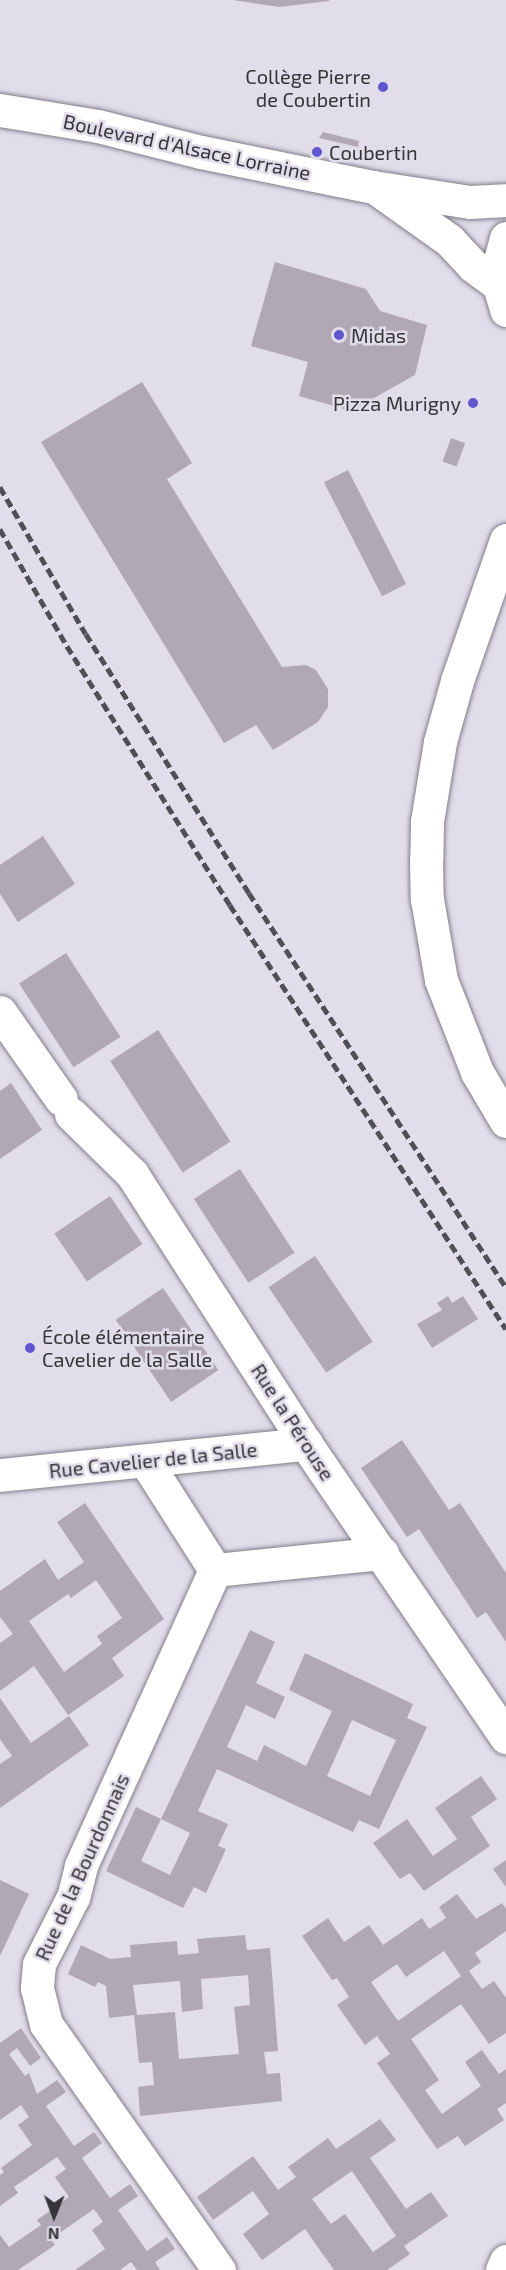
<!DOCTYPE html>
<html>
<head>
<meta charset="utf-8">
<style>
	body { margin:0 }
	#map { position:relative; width:506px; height:2270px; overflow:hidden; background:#e1ddea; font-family:"Exo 2",sans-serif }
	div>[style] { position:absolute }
	.building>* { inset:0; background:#b0a8b4; transform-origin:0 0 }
	.roads { filter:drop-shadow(0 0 2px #827e8a) drop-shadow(0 0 2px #827e8a) }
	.minor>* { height:33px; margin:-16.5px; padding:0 16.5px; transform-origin:16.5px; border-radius:16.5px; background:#fff }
	.major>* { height:33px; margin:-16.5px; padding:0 16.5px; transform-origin:16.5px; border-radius:16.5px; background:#fff }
	.rail>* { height:4.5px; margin-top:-2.25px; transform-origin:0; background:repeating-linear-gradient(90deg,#514f56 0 9px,transparent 0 13.5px) }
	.dots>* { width:16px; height:16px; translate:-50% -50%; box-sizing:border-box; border:3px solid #e1ddea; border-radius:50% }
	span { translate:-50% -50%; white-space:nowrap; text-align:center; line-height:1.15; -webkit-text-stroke:5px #e1ddea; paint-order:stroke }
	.poi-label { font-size:20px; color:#353439 }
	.right { translate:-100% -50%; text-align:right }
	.left { translate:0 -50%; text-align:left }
	.street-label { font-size:20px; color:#353439 }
	.north { position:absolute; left:24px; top:2186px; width:60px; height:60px; -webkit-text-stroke:4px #e1ddea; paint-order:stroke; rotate:181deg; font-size:16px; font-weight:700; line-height:24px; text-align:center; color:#353439 }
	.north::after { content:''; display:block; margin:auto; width:21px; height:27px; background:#353439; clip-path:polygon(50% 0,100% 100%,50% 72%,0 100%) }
</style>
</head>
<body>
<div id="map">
	<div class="building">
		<i style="clip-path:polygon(233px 0,329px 0,329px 1px,279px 7px)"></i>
		<i style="clip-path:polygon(323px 132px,359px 141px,358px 147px,319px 138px)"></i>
		<i style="clip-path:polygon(275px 262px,366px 289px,380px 311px,427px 325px,415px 375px,351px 411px,299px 396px,308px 362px,251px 346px)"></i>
		<i style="clip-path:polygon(142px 382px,192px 463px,167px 479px,282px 667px,306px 665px,316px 670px,328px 689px,328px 707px,318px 722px,273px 750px,256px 725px,224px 743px,41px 442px)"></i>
		<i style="left:451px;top:438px;width:15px;height:25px;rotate:20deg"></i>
		<i style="left:348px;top:470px;width:128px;height:27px;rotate:63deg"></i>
		<i style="clip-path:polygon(43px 836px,75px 884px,18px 922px,0 894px,0 865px)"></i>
		<i style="left:66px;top:953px;width:100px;height:56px;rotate:57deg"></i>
		<i style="left:158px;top:1030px;width:133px;height:57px;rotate:57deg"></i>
		<i style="clip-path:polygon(11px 1083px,42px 1130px,0 1159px,0 1091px)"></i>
		<i style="left:240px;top:1169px;width:100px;height:55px;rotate:57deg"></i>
		<i style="left:110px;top:1196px;width:58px;height:67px;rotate:56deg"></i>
		<i style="left:315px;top:1256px;width:103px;height:56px;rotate:56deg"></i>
		<i style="left:163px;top:1288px;width:99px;height:57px;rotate:56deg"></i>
		<i style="clip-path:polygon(448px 1296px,452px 1303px,463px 1296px,478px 1319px,432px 1348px,417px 1324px,442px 1310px,437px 1303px)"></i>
		<i style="clip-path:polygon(402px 1440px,449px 1510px,460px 1503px,506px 1573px,506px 1642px,486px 1612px,477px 1618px,419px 1529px,407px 1537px,361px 1468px)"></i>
		<i style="clip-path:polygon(evenodd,85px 1503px,164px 1619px,112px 1658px,124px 1676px,68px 1715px,34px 1666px,0 1691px,0 1643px,13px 1634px,0 1617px,0 1591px,45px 1559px,58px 1580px,84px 1562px,57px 1522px,85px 1503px,96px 1580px,122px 1618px,97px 1636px,102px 1644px,64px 1672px,29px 1621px,68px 1594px,71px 1598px,96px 1580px)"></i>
		<i style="clip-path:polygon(evenodd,250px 1630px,275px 1642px,256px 1683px,285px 1697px,275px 1719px,246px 1705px,227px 1747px,257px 1761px,264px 1745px,306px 1766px,332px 1711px,289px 1690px,305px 1653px,413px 1704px,407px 1718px,427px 1727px,379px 1829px,359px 1820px,353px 1832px,217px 1769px,198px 1811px,228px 1824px,218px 1846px,226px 1849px,206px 1893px,194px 1887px,183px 1908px,106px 1871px,136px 1807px,161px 1819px,141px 1861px,170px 1875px,190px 1833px,161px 1819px,250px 1630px,352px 1720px,396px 1740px,370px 1796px,327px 1776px,352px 1720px)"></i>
		<i style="clip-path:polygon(0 1698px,31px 1743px,69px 1716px,89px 1745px,0 1808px,0 1764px,12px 1756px,0 1739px)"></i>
		<i style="clip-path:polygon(481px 1776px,497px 1799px,471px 1817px,490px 1846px,424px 1891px,410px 1873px,400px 1879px,373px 1843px,407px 1819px,433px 1856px,457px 1839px,435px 1808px)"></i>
		<i style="clip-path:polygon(506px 1860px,506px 1887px,493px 1869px)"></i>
		<i style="clip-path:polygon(0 1880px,29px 1894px,0 1956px)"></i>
		<i style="clip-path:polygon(evenodd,457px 1894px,476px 1919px,502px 1903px,506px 1909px,506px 1931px,475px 1953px,481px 1962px,469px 1971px,482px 1989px,494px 1981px,506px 1998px,506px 2033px,489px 2044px,461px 2004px,411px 2039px,439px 2080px,425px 2090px,442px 2114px,481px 2086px,465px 2062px,482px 2050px,499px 2074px,506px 2069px,506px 2103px,497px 2109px,504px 2120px,465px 2146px,458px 2136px,437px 2149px,377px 2063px,390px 2054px,377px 2036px,365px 2045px,337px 2005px,349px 1997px,337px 1978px,332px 1980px,302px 1936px,328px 1918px,344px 1942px,369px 1925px,383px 1945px,422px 1918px,429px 1929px,446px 1918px,439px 1907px,457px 1894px,444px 1951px,461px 1976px,398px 2021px,371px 1982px,397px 1964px,406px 1977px,444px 1951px)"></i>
		<i style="clip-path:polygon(evenodd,245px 1935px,247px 1950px,270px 1948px,278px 2051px,264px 2052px,267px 2074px,280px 2073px,282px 2101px,140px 2116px,138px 2087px,154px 2085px,152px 2062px,139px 2063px,134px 2015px,109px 2018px,106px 1986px,98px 1982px,95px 1987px,68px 1974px,81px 1945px,110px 1959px,131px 1957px,130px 1945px,177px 1941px,178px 1955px,199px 1953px,197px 1939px,245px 1935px,248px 1975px,250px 2005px,234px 2007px,239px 2054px,179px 2059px,175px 2012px,137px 2015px,133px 1985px,180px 1981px,182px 2012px,203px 2009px,201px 1979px,248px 1975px)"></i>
		<i style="clip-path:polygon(21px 2028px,41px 2058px,30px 2066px,17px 2048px,9px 2054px,25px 2076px,29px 2073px,37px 2094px,57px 2080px,66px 2092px,46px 2106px,74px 2146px,94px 2132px,102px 2143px,82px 2158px,110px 2198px,130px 2184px,138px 2196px,118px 2210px,147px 2251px,167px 2237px,175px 2249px,155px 2262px,160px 2270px,137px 2270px,131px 2262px,120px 2270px,75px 2270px,105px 2249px,92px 2230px,103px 2222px,94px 2209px,51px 2239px,55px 2245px,18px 2270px,0 2270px,0 2235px,9px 2247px,41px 2225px,37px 2220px,69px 2197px,55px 2177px,66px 2169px,57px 2157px,14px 2187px,18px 2193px,0 2206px,0 2175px,4px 2172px,1px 2168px,32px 2145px,18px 2125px,29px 2117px,21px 2105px,0 2120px,0 2043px)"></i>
		<i style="clip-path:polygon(evenodd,380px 2119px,396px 2140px,370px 2158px,406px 2209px,431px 2192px,448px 2216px,404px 2246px,410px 2254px,387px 2270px,334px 2270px,305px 2229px,262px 2260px,243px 2234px,269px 2214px,253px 2191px,213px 2220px,197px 2197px,253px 2156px,278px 2190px,296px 2177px,288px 2167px,328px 2138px,336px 2149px,380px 2119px,352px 2171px,396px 2236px,373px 2252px,345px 2214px,331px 2224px,312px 2199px,352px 2171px)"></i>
	</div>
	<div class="roads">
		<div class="minor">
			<i style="left:506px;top:540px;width:149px;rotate:109.2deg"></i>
			<i style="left:457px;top:681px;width:63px;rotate:105.6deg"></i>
			<i style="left:440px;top:742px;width:80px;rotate:99.3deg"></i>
			<i style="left:427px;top:821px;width:39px;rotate:91deg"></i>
			<i style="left:426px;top:860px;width:39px;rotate:89deg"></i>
			<i style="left:427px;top:899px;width:82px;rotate:80.2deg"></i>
			<i style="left:441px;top:980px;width:99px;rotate:68.6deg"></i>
			<i style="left:477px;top:1072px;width:57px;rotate:59.4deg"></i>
			<i style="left:0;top:1012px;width:106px;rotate:55deg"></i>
			<i style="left:71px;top:1114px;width:86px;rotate:44.5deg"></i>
			<i style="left:132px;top:1174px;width:321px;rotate:57.2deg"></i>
			<i style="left:306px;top:1444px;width:355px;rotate:55.7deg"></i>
			<i style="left:146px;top:1462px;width:128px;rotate:57.4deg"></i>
			<i style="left:215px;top:1570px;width:325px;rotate:114.4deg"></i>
			<i style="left:81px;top:1866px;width:32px;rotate:104deg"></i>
			<i style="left:73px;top:1897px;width:75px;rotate:116.9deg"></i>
			<i style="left:39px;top:1964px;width:24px;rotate:95deg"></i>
			<i style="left:37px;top:1988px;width:37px;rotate:76deg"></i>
			<i style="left:46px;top:2024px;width:301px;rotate:54.9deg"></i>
			<i style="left:0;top:1475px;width:308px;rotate:-5.8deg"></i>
			<i style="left:215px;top:1570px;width:168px;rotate:-5.8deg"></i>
			<i style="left:502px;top:2270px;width:10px;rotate:-66deg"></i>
		</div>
		<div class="major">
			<i style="left:0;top:110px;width:99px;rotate:9.3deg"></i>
			<i style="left:98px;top:126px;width:106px;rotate:14.2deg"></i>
			<i style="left:201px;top:152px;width:176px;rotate:11.5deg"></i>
			<i style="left:373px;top:187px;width:98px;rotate:8.8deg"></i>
			<i style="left:470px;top:202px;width:36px;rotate:-3deg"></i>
			<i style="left:380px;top:191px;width:85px;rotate:35.4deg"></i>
			<i style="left:449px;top:240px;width:35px;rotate:47deg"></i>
			<i style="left:473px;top:266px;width:32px;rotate:36deg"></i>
			<i style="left:506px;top:238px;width:23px;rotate:105deg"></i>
			<i style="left:500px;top:260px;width:25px;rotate:92deg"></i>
			<i style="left:499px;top:285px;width:26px;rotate:74deg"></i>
		</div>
	</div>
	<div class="rail">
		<i style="left:0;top:487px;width:170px;rotate:59.7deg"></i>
		<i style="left:86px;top:634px;width:306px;rotate:57.8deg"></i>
		<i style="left:249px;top:893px;width:470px;rotate:56.9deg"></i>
		<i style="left:0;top:529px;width:135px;rotate:60.2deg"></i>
		<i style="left:67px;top:646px;width:306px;rotate:57.8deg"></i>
		<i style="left:230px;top:905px;width:506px;rotate:56.94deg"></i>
	</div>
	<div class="dots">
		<i style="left:383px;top:87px;background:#6256cf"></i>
		<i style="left:317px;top:152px;background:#6256cf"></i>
		<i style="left:339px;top:335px;background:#6256cf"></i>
		<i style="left:473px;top:403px;background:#6256cf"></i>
		<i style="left:30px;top:1348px;background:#6256cf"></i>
	</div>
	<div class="poi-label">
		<span class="right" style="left:371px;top:88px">Collège Pierre<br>de Coubertin</span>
		<span class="left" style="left:329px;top:152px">Coubertin</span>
		<span class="left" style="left:351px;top:335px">Midas</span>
		<span class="right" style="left:461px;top:403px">Pizza Murigny</span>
		<span class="left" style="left:42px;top:1348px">École élémentaire<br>Cavelier de la Salle</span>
	</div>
	<div class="street-label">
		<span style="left:187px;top:147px;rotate:12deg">Boulevard d'Alsace Lorraine</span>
		<span style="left:293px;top:1422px;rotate:57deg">Rue la Pérouse</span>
		<span style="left:153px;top:1460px;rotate:-6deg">Rue Cavelier de la Salle</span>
		<span style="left:82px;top:1867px;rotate:-66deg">Rue de la Bourdonnais</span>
	</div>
	<div class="north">N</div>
</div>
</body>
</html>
